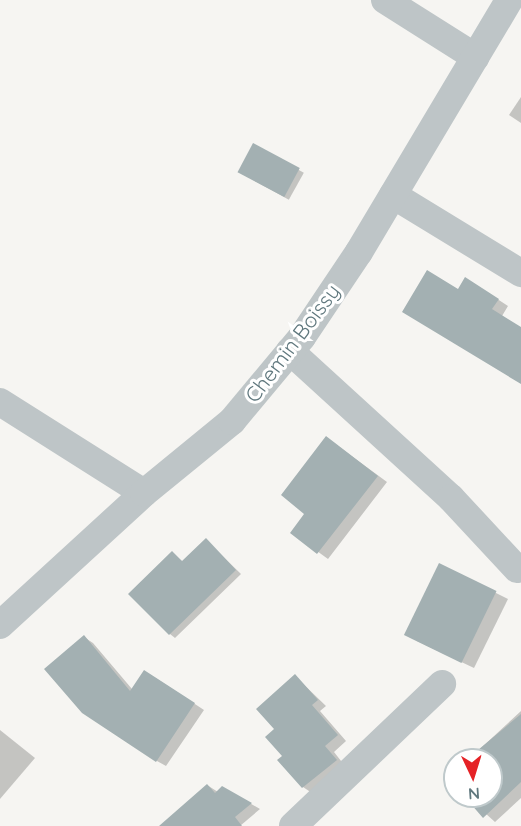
<!DOCTYPE html>
<html>
<head>
<meta charset="utf-8">
<style>
	body { margin:0 }
	#map { position:relative; width:521px; height:826px; overflow:hidden; background:#f6f5f2; font-family:Quicksand,sans-serif }
	div>[style] { position:absolute }
	.shadow>* { inset:0; background:#0003; transform-origin:0 0 }
	.building>* { inset:0; background:#a3b0b2; transform-origin:0 0 }
	.minor>* { height:28px; margin:-14px; padding:0 14px; transform-origin:14px; border-radius:14px; background:#bec5c7 }
	span { translate:-50% -50%; white-space:nowrap; text-align:center; line-height:1.15; -webkit-text-stroke:6px #fff; paint-order:stroke }
	.street-label { font-size:21px; color:#60787e }
	.north { position:absolute; left:443px; top:748px; width:60px; height:60px; box-sizing:border-box; background:#fff; border:2px solid #bfc9cb; border-radius:50%; rotate:176deg; font-size:16px; font-weight:700; line-height:24px; text-align:center; color:#60787e }
	.north::after { content:''; display:block; margin:auto; width:21px; height:27px; background:#e52226; clip-path:polygon(50% 0,100% 100%,50% 72%,0 100%) }
</style>
</head>
<body>
<div id="map">
	<div class="shadow">
		<i style="clip-path:polygon(521px 97px,521px 123px,509px 115px)"></i>
		<i style="left:254px;top:145px;width:57px;height:31px;rotate:29deg"></i>
		<i style="clip-path:polygon(476px 285px,508px 306px,502px 316px,521px 328px,521px 383px,459px 290px)"></i>
		<i style="clip-path:polygon(327px 438px,387px 482px,328px 559px,292px 533px,307px 514px)"></i>
		<i style="clip-path:polygon(206px 540px,241px 574px,175px 638px,170px 634px,172px 553px,183px 562px)"></i>
		<i style="clip-path:polygon(440px 565px,508px 599px,474px 668px,417px 641px)"></i>
		<i style="clip-path:polygon(84px 637px,93px 643px,132px 689px,154px 677px,204px 710px,166px 766px,157px 761px)"></i>
		<i style="clip-path:polygon(295px 676px,326px 706px,320px 711px,346px 741px,334px 752px,345px 766px,312px 793px,303px 787px,284px 756px,276px 729px)"></i>
		<i style="clip-path:polygon(521px 711px,521px 798px,495px 822px,466px 796px,491px 796px,491px 760px,468px 760px)"></i>
		<i style="clip-path:polygon(0 730px,35px 758px,0 799px)"></i>
		<i style="clip-path:polygon(207px 785px,218px 792px,222px 787px,260px 809px,240px 826px,161px 826px)"></i>
	</div>
	<div class="building">
		<i style="left:253px;top:143px;width:53px;height:33px;rotate:28deg"></i>
		<i style="clip-path:polygon(427px 270px,458px 289px,465px 277px,499px 299px,492px 309px,521px 327px,521px 384px,402px 312px)"></i>
		<i style="clip-path:polygon(326px 436px,378px 476px,317px 554px,290px 533px,304px 514px,281px 495px)"></i>
		<i style="clip-path:polygon(206px 538px,236px 570px,169px 635px,128px 594px,172px 551px,182px 561px)"></i>
		<i style="left:439px;top:563px;width:64px;height:80px;rotate:26deg"></i>
		<i style="clip-path:polygon(84px 635px,130px 691px,144px 670px,195px 703px,156px 762px,82px 713px,44px 669px)"></i>
		<i style="clip-path:polygon(295px 674px,318px 700px,312px 705px,338px 735px,325px 746px,337px 760px,302px 788px,277px 760px,282px 756px,265px 737px,274px 729px,256px 709px)"></i>
		<i style="clip-path:polygon(521px 714px,521px 782px,483px 818px,464px 796px,491px 796px,491px 760px,466px 760px)"></i>
		<i style="clip-path:polygon(207px 784px,215px 793px,222px 786px,252px 803px,235px 817px,242px 826px,159px 826px)"></i>
	</div>
	<div class="minor">
		<i style="left:385px;top:0;width:107px;rotate:32.3deg"></i>
		<i style="left:393px;top:195px;width:150px;rotate:31.4deg"></i>
		<i style="left:290px;top:351px;width:218px;rotate:42.4deg"></i>
		<i style="left:451px;top:498px;width:97px;rotate:47.1deg"></i>
		<i style="left:0;top:402px;width:170px;rotate:32.3deg"></i>
		<i style="left:0;top:625px;width:195px;rotate:-42.5deg"></i>
		<i style="left:144px;top:493px;width:114px;rotate:-39.3deg"></i>
		<i style="left:232px;top:421px;width:109px;rotate:-50.2deg"></i>
		<i style="left:302px;top:337px;width:102px;rotate:-56.2deg"></i>
		<i style="left:359px;top:252px;width:293px;rotate:-59.2deg"></i>
		<i style="left:293px;top:826px;width:206px;rotate:-43.6deg"></i>
	</div>
	<div class="street-label">
		<span style="left:292px;top:343px;rotate:-53deg">Chemin Boissy</span>
	</div>
	<div class="north">N</div>
</div>
</body>
</html>
